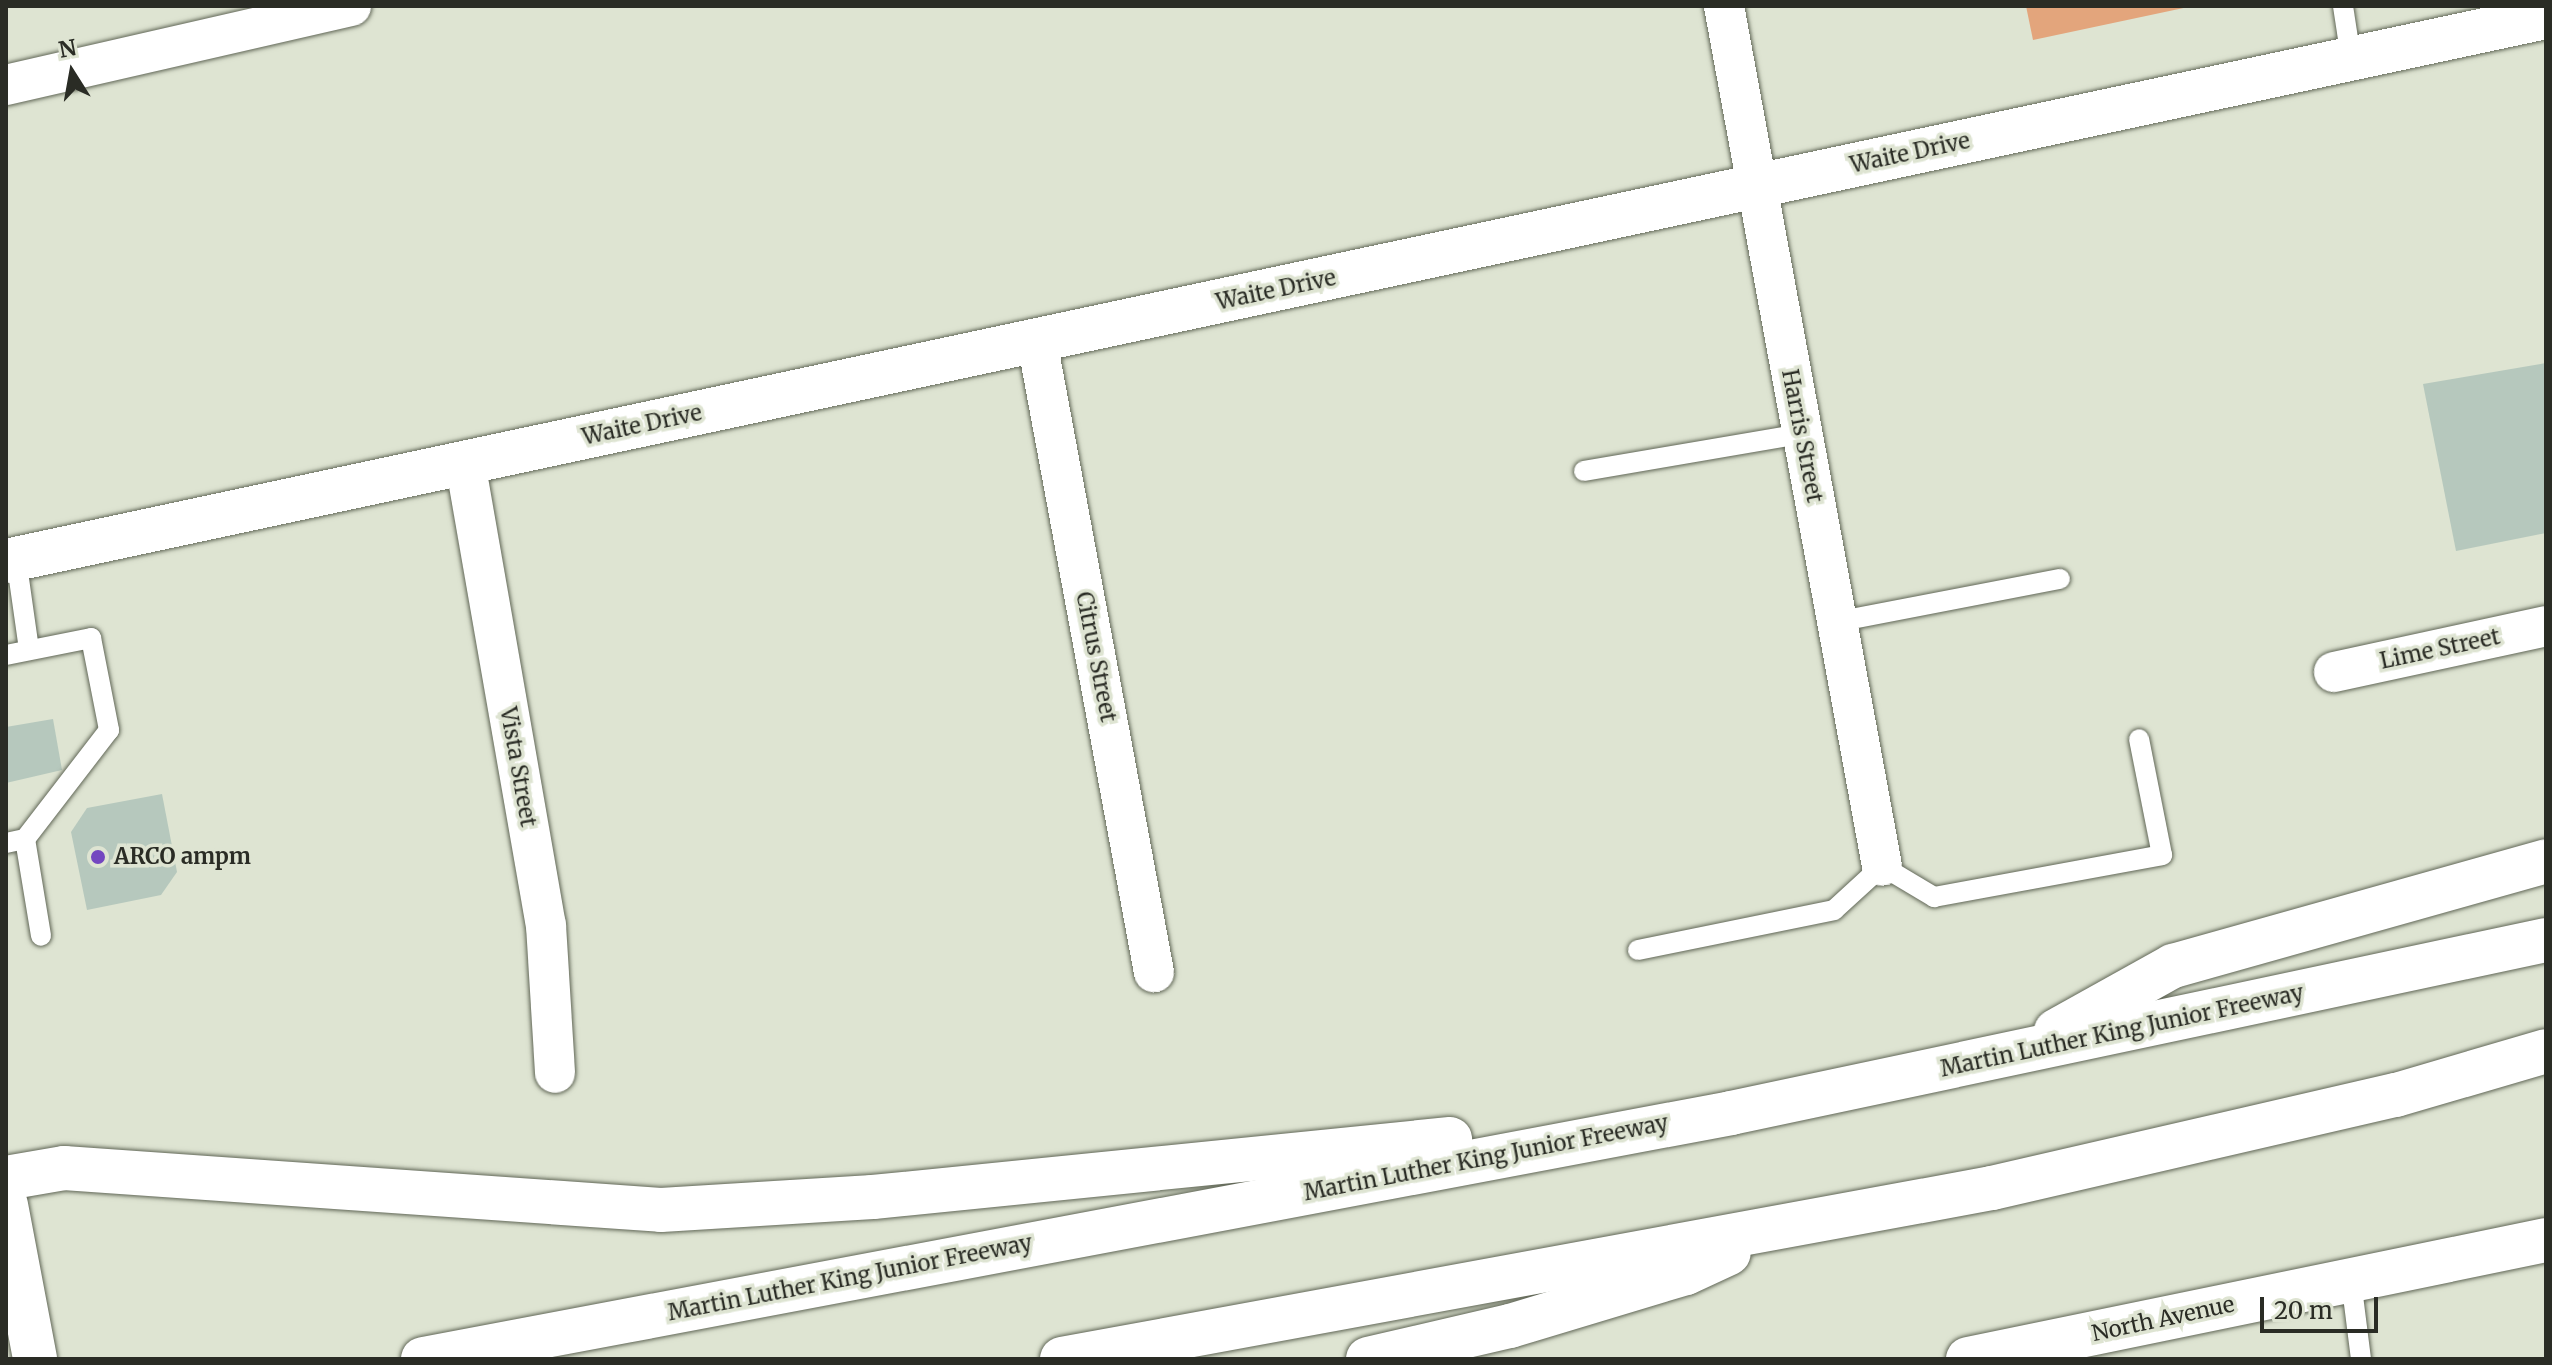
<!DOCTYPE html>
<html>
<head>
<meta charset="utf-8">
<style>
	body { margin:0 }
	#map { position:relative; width:2552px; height:1365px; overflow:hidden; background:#dee4d2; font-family:Merriweather,serif }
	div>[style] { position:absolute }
	.green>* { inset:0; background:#e3a57c }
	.building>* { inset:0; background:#b6c8bd }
	.roads { filter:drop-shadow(0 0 2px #616757) drop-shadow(0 0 2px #616757) }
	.lane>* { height:20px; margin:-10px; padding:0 10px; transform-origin:10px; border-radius:10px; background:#fff }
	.street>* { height:40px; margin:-20px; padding:0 20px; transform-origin:20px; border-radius:20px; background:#fff }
	.secondary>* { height:44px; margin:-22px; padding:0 22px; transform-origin:22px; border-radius:22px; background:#fff }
	.highway>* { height:44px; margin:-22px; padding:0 22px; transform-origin:22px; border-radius:22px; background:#fff }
	.dots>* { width:22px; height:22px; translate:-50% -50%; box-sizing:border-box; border:4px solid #dee4d2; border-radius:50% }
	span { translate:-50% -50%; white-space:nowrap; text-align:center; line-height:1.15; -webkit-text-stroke:7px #dee4d2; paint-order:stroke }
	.street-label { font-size:22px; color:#2a2c25 }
	.poi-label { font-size:22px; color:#2a2c25; font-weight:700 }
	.left { translate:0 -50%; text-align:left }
	.frame { position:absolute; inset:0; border:8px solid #2a2c25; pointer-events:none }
	.north { position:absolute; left:32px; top:32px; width:80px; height:80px; -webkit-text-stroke:6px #dee4d2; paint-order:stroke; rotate:349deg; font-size:22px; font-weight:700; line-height:32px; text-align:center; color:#2a2c25 }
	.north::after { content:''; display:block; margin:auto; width:28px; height:36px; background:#2a2c25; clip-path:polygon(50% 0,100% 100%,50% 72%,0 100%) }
	.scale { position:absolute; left:2260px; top:1297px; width:118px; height:36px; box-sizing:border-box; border:4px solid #2a2c25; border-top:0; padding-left:10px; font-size:24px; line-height:28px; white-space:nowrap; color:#2a2c25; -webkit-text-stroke:6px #dee4d2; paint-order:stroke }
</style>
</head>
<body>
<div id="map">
	<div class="green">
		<i style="clip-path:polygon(2026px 6px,2193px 6px,2033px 40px)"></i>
	</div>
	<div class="building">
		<i style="clip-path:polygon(2546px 363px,2546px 533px,2456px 551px,2423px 384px)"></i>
		<i style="clip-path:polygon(53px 719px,62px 770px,6px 783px,6px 727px)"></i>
		<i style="clip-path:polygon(162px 794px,177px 872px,161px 895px,87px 910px,71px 832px,87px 808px)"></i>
	</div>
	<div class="roads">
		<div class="lane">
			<i style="left:2343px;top:6px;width:53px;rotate:81.3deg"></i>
			<i style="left:1584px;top:471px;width:220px;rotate:-9.7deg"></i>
			<i style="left:16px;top:558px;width:92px;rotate:81.9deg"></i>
			<i style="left:1836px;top:622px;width:228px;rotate:-10.9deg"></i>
			<i style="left:6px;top:655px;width:87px;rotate:-11.3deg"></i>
			<i style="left:91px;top:638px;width:94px;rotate:78.9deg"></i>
			<i style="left:109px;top:730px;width:138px;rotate:127.6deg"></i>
			<i style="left:6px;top:843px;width:19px;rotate:-12deg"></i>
			<i style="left:25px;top:839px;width:98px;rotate:80.6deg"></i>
			<i style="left:1638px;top:950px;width:200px;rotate:-11.5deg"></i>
			<i style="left:1834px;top:910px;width:65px;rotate:-42.5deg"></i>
			<i style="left:1882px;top:866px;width:61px;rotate:30.8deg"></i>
			<i style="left:1934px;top:897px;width:232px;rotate:-10.4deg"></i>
			<i style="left:2162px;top:855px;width:118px;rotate:-101.2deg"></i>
			<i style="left:2351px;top:1280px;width:80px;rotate:82.8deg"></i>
		</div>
		<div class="street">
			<i style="left:1724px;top:6px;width:874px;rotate:79.59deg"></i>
			<i style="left:6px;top:85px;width:354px;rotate:-12.9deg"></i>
			<i style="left:1037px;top:341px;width:642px;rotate:79.5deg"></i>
			<i style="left:465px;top:462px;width:470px;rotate:80.1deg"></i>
			<i style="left:546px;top:925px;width:148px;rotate:86.5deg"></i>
			<i style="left:2334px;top:672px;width:217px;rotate:-12.2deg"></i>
		</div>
		<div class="secondary">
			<i style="left:6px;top:561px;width:2598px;rotate:-12.09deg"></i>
			<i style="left:6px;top:1205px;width:157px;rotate:79.3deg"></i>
			<i style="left:1968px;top:1359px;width:590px;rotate:-11.63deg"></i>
		</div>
		<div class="highway">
			<i style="left:2056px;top:1031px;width:134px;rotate:-29.1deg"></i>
			<i style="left:2173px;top:966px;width:387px;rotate:-15.7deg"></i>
			<i style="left:6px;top:1178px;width:59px;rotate:-9.8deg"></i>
			<i style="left:64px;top:1168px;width:598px;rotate:4.02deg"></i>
			<i style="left:661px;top:1210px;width:212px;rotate:-3.5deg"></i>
			<i style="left:873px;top:1197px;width:580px;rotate:-5.74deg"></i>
			<i style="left:423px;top:1359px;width:1331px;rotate:-10.65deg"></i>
			<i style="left:1731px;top:1113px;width:833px;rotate:-11.98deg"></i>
			<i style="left:1062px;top:1359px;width:946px;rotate:-10.42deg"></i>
			<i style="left:1992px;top:1188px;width:415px;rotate:-13deg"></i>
			<i style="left:2396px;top:1095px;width:156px;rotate:-16.3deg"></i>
			<i style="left:1368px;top:1359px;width:146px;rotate:-13.1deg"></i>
			<i style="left:1510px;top:1326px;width:184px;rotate:-16.8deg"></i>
			<i style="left:1686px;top:1273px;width:47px;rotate:-24.9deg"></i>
		</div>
	</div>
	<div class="dots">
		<i style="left:98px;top:857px;background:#7447c0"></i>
	</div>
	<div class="street-label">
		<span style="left:1910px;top:153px;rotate:-12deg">Waite Drive</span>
		<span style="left:1276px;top:290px;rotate:-12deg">Waite Drive</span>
		<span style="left:642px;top:425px;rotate:-12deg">Waite Drive</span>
		<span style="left:1802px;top:436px;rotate:79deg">Harris Street</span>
		<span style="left:2440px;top:649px;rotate:-12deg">Lime Street</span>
		<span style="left:1096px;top:657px;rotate:79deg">Citrus Street</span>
		<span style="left:518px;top:767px;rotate:80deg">Vista Street</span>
		<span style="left:2122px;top:1031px;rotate:-12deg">Martin Luther King Junior Freeway</span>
		<span style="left:1486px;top:1158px;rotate:-11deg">Martin Luther King Junior Freeway</span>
		<span style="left:850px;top:1278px;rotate:-11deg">Martin Luther King Junior Freeway</span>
		<span style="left:2163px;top:1319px;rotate:-12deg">North Avenue</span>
	</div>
	<div class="poi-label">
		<span class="left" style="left:114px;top:857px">ARCO ampm</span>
	</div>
	<div class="frame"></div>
	<div class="north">N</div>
	<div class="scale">20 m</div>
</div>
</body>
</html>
